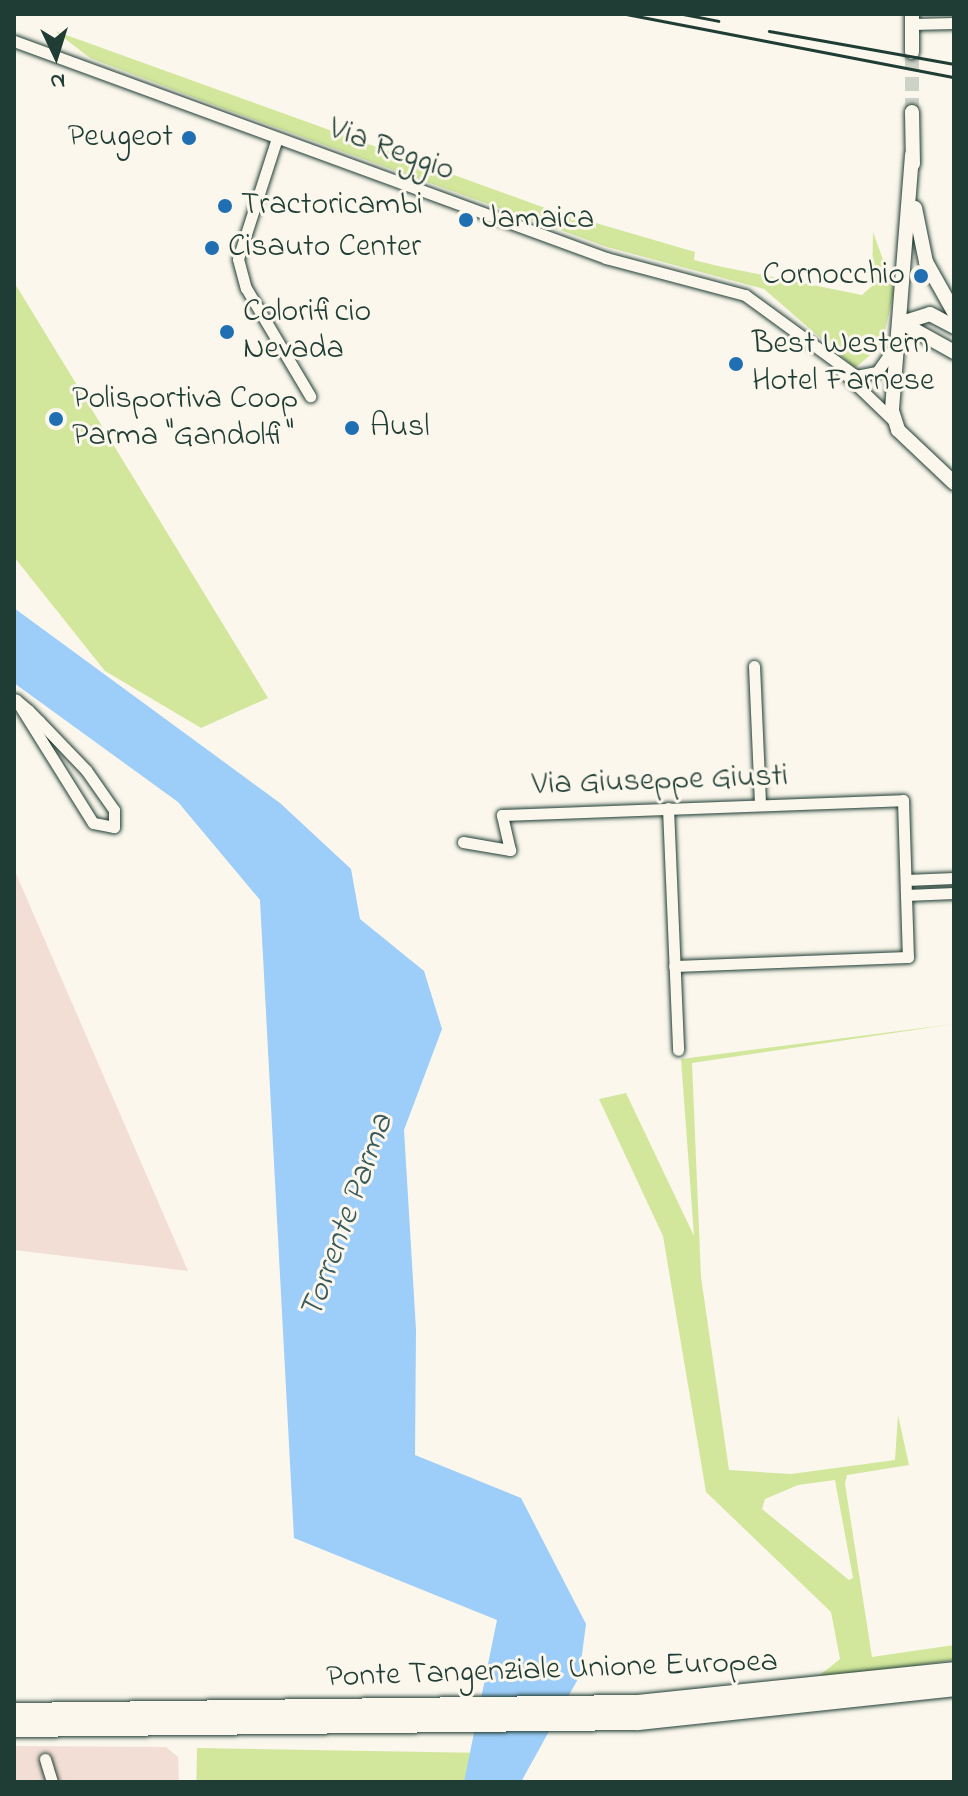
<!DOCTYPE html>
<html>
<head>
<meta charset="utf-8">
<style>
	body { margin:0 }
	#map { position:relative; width:968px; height:1796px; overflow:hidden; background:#fbf7ec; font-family:"Indie Flower",sans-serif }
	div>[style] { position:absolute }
	.built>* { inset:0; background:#f2ded5 }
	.green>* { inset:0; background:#d2e79c; transform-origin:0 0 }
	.water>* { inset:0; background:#9dcdf9 }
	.tertiary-tunnel>* { height:14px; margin-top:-7px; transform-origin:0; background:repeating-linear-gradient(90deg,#cfd2c7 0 14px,transparent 0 21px) }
	.roads { filter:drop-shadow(0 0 2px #1f3d34) drop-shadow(0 0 2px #1f3d34) }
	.minor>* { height:11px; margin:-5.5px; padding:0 5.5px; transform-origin:5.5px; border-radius:5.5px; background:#fbf7ec }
	.tertiary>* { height:14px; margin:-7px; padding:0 7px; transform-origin:7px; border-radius:7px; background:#fbf7ec }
	.trunk>* { height:18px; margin:-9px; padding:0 9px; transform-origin:9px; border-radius:9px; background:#fbf7ec }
	.rail>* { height:3px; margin:-1.5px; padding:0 1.5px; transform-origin:1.5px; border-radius:1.5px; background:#1f3d34 }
	.dots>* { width:22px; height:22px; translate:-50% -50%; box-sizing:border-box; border:4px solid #fbf7ec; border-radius:50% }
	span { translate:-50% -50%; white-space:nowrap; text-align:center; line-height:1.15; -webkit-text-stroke:6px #fbf7ec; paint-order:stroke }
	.poi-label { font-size:32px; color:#1f3d34 }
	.right { translate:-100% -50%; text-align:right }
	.left { translate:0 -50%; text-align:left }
	.street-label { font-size:32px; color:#1f3d34 }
	.water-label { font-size:34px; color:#385a5b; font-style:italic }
	.frame { position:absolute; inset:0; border:16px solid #1f3d34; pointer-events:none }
	.north { position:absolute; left:16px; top:16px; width:80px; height:80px; -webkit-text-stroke:6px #fbf7ec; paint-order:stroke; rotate:176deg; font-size:22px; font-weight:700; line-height:32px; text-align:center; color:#1f3d34 }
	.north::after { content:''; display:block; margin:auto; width:28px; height:36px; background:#1f3d34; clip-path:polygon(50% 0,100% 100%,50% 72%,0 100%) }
</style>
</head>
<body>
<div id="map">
	<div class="built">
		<i style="clip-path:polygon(14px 869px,188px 1271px,14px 1250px)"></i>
		<i style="clip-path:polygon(14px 1746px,166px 1747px,178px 1757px,179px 1782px,14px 1782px)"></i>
	</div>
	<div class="green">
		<i style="clip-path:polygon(55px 31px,548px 209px,695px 252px,694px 260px,718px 266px,862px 295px,872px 286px,873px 232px,894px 290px,882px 345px,855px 368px,764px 289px,607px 247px,214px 105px,90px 58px)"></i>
		<i style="clip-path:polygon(14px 282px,268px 698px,201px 728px,105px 671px,14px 557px)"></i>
		<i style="clip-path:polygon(evenodd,954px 1024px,692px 1063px,701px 1277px,729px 1470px,791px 1474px,895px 1460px,898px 1415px,909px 1465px,847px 1475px,845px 1484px,872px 1657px,954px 1645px,954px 1660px,814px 1680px,840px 1659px,831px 1612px,706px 1492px,663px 1236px,599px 1099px,626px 1093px,694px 1236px,681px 1059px,954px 1024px,835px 1480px,853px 1578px,849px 1580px,762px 1509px,765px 1499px,798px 1485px,835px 1480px)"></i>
		<i style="left:197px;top:1748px;width:275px;height:34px;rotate:1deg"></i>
	</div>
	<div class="water">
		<i style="clip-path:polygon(14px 608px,280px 803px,351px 869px,360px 919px,424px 971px,442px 1029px,404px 1130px,416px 1330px,415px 1455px,521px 1498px,586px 1624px,579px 1677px,521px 1782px,464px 1782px,497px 1620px,294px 1538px,260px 900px,178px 802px,14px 683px)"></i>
	</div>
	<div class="tertiary-tunnel">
		<i style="left:912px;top:112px;width:60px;rotate:-90deg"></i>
	</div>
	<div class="roads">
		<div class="minor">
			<i style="left:912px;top:24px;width:42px;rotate:-1.4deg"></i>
			<i style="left:14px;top:41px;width:631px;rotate:20.13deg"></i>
			<i style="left:606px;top:258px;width:144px;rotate:14.9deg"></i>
			<i style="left:745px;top:295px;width:137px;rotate:36.1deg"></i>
			<i style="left:856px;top:376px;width:21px;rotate:-11deg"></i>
			<i style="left:877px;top:372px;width:33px;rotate:-55deg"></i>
			<i style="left:277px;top:138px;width:127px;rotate:107.9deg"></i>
			<i style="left:238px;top:259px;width:30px;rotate:75deg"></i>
			<i style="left:246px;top:288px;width:126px;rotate:59.3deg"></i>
			<i style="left:841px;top:370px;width:72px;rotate:43.9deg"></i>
			<i style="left:754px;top:666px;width:138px;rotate:87.5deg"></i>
			<i style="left:14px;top:699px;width:2px;rotate:27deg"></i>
			<i style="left:16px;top:700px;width:16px;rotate:40deg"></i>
			<i style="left:28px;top:710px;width:16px;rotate:45deg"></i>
			<i style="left:39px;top:721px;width:68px;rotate:46.2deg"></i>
			<i style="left:86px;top:770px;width:49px;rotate:55deg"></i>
			<i style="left:114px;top:810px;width:17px;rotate:90deg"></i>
			<i style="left:114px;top:827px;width:21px;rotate:-169deg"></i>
			<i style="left:93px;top:823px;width:145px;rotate:-122deg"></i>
			<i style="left:668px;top:808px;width:242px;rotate:87.6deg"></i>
			<i style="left:463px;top:842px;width:48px;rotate:9.7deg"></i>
			<i style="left:510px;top:850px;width:36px;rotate:-103deg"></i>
			<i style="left:502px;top:815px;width:401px;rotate:-2.1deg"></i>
			<i style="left:903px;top:800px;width:157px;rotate:88.2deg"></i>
			<i style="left:908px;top:957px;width:234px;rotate:177.8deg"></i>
			<i style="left:906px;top:880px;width:48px;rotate:-2.4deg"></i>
			<i style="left:906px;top:895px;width:48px;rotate:-2.4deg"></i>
			<i style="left:45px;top:1759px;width:24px;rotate:73deg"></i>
		</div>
		<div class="tertiary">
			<i style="left:912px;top:52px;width:38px;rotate:-90deg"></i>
			<i style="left:912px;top:112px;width:52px;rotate:88.9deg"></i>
			<i style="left:912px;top:155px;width:257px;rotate:94.5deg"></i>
			<i style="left:892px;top:411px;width:20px;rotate:72deg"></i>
			<i style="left:898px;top:430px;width:77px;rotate:43.4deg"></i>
			<i style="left:915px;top:208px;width:55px;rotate:78.5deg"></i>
			<i style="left:926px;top:262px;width:57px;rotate:60.8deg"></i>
			<i style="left:902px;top:323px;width:60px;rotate:29.1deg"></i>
			<i style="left:902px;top:323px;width:29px;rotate:-18deg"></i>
			<i style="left:930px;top:314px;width:27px;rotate:28deg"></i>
		</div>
		<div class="trunk">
			<i style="left:14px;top:1712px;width:623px;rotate:-0.74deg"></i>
			<i style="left:637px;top:1704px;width:319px;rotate:-5.9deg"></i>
			<i style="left:14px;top:1728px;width:624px;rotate:-0.64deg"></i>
			<i style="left:638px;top:1721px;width:318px;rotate:-6.1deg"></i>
		</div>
	</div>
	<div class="rail">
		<i style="left:626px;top:14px;width:334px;rotate:10.9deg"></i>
		<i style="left:683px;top:14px;width:36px;rotate:11deg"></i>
		<i style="left:769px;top:31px;width:188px;rotate:10.1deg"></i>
	</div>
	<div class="dots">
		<i style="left:189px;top:138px;background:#1f6fb2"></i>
		<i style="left:225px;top:206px;background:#1f6fb2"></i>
		<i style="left:466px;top:220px;background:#1f6fb2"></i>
		<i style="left:212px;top:248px;background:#1f6fb2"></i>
		<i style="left:921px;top:276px;background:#1f6fb2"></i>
		<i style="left:227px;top:332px;background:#1f6fb2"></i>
		<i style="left:736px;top:364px;background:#1f6fb2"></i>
		<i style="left:56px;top:419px;background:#1f6fb2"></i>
		<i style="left:352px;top:428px;background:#1f6fb2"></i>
	</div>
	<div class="poi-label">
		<span class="right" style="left:173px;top:138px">Peugeot</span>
		<span class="left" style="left:241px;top:206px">Tractoricambi</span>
		<span class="left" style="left:482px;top:220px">Jamaica</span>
		<span class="left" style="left:228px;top:248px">Cisauto Center</span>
		<span class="right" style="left:905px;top:276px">Cornocchio</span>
		<span class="left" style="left:243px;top:332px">Colorificio<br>Nevada</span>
		<span class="left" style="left:752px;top:364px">Best Western<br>Hotel Farnese</span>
		<span class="left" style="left:72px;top:419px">Polisportiva Coop<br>Parma "Gandolfi"</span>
		<span class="left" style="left:370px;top:428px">Ausl</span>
	</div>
	<div class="street-label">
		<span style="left:391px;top:151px;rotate:20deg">Via Reggio</span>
		<span style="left:660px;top:782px;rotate:-2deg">Via Giuseppe Giusti</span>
		<span style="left:552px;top:1671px;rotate:-2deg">Ponte Tangenziale Unione Europea</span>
	</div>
	<div class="water-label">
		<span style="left:348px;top:1217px;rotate:-70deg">Torrente Parma</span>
	</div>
	<div class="frame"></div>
	<div class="north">N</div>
</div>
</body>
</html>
